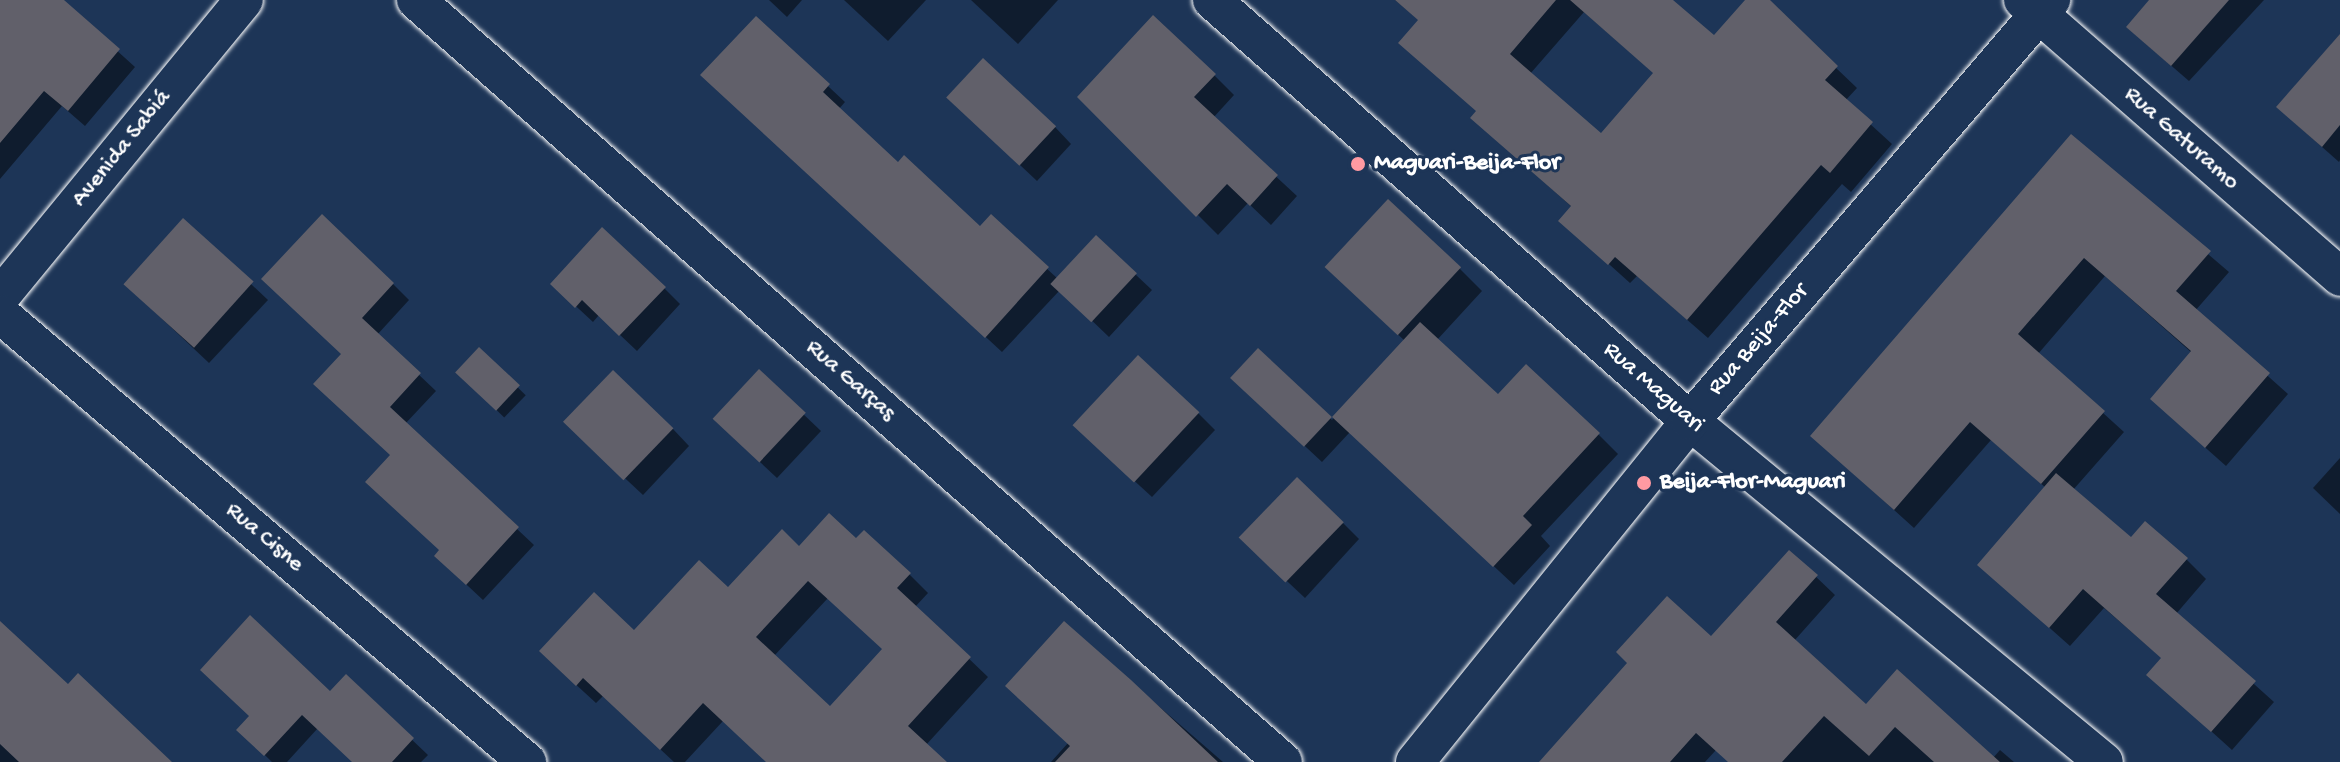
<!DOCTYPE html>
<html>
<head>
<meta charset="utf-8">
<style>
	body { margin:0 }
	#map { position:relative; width:2340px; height:762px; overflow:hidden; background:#1d3557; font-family:"Gochi Hand",sans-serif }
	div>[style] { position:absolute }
	.shadow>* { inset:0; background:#0007; transform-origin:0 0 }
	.building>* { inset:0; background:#61606a; transform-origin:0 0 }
	.roads { filter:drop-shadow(0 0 2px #fff) drop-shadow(0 0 2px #fff) }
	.minor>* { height:38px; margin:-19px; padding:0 19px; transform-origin:19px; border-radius:19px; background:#1d3557 }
	.dots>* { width:22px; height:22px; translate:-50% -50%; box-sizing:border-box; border:4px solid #1d3557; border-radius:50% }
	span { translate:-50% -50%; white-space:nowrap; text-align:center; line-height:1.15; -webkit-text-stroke:6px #1d3557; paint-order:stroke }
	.street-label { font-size:24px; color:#fff }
	.poi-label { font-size:24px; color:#fff; font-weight:700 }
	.left { translate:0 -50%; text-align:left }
</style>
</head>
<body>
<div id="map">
	<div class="shadow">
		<i style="clip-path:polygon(0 0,61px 0,135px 67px,85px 126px,62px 106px,0 179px)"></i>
		<i style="clip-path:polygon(769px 0,802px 0,787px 17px)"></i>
		<i style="clip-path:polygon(844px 0,926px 0,888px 41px)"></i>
		<i style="clip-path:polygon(971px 0,1058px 0,1018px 44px)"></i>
		<i style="clip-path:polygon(evenodd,1395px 0,1671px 0,1714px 38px,1747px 0,1765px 0,1857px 88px,1845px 101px,1892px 144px,1851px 192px,1842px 184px,1708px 338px,1637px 276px,1630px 283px,1561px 221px,1573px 208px,1473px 118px,1478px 112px,1420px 21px,1395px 0,1584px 12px,1655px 74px,1601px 136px,1530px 74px,1584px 12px)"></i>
		<i style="clip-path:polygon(2152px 0,2264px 0,2189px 81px,2145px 43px)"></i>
		<i style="clip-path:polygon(756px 19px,845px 102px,838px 110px,898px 165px,980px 229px,991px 217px,1058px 279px,1135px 274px,1152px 290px,1109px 337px,1060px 290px,1002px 352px,720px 91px)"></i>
		<i style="clip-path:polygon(2340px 37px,2340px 160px,2339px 162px,2295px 123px)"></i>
		<i style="clip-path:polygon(1214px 75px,1234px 95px,1213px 118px,1297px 196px,1271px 225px,1248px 203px,1218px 235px,1080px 97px)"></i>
		<i style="clip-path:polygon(965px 113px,1055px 127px,1071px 144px,1037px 181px)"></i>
		<i style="clip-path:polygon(2071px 137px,2229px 272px,2195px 311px,2288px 394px,2226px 466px,2172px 418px,2192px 353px,2105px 276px,2038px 354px,2124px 432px,2073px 490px,2131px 540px,2186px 559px,2206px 579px,2176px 614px,2274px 702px,2232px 750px,2149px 675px,2163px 659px,2104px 608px,2070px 646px,1979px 565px,2046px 488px,1991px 440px,1914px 528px,1812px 436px)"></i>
		<i style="clip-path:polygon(183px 220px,268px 300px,209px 363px,141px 299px)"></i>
		<i style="clip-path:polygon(1459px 268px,1482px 291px,1437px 340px,1498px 397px,1598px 434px,1618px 454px,1541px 536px,1550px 546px,1514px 585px,1350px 432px,1322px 462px,1249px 394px,1258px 351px,1332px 420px,1405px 341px,1350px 290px)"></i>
		<i style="clip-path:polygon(393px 284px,409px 300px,377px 335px,436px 391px,405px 424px,534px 545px,483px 600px,453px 572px,441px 551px,344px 354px,280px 296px)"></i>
		<i style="clip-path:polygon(552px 284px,664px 288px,680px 304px,637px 351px,599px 315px,593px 322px)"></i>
		<i style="left:479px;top:350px;width:65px;height:31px;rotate:44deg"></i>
		<i style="clip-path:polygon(759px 372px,821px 431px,777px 478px,732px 436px)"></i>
		<i style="clip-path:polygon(1198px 413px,1215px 430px,1152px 497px,1091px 441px)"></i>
		<i style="clip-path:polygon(673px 429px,689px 446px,643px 495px,583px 439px)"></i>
		<i style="clip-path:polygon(2340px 458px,2340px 514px,2313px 488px)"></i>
		<i style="clip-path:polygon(1343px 523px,1359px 539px,1305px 598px,1259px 555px)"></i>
		<i style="clip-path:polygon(evenodd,856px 541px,909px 574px,928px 593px,915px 607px,988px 677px,926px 745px,943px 762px,767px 762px,723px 721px,685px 762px,674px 762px,603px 696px,596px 703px,560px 670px,728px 590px,799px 548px,856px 541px,828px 598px,884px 650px,830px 709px,774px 656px,828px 598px)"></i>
		<i style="clip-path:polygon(1790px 552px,1835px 595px,1794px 641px,1866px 706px,1993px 758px,2000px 750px,2014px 762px,1729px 762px,1716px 750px,1705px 762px,1541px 762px,1711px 639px)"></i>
		<i style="clip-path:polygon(1064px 624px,1223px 762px,1051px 762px,1068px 743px)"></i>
		<i style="clip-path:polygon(0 627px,68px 687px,170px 762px,0 762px)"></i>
		<i style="clip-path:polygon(346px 677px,428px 755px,421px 762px,353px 762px,318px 728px,287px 762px,272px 762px,239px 730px,330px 694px)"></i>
	</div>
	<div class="building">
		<i style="clip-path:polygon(0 0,64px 0,120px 49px,68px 111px,44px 91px,0 143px)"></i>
		<i style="clip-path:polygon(1395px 0,1556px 0,1510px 54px,1601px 133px,1653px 73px,1570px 0,1673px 0,1714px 35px,1745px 0,1770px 0,1838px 66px,1825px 80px,1873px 122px,1830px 173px,1821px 165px,1687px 320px,1615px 257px,1608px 265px,1558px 221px,1571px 206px,1470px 118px,1476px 111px,1398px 43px,1418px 20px)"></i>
		<i style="clip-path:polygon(2149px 0,2229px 0,2171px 66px,2126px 27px)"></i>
		<i style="clip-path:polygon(1153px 15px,1216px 74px,1194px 97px,1278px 175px,1250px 206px,1227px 184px,1196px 217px,1077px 97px)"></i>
		<i style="clip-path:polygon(756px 16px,830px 84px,823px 92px,898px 162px,904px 155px,980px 226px,991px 214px,1049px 267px,985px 338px,700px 75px)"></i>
		<i style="clip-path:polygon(2340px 34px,2340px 125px,2322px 147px,2276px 107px)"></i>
		<i style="left:983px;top:58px;width:100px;height:54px;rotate:43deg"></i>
		<i style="clip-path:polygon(2071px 134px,2211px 251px,2176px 291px,2270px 373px,2205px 448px,2150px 399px,2191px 351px,2084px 258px,2018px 334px,2105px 411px,2041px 484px,1970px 422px,1894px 510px,1810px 436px)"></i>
		<i style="left:1388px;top:199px;width:100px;height:93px;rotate:43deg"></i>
		<i style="clip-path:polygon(322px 214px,394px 283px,362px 318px,421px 373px,390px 407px,519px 527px,466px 585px,434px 556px,439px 550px,365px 482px,390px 455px,313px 384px,341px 354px,261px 279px)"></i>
		<i style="left:183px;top:218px;width:95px;height:89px;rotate:42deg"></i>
		<i style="clip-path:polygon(602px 227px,666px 287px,619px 336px,582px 300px,575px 308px,550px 284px)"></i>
		<i style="left:1096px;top:235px;width:56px;height:67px;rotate:43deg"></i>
		<i style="clip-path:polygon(1420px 322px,1498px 394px,1526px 364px,1600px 433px,1523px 516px,1532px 525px,1493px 567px,1332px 417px)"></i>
		<i style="left:479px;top:347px;width:56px;height:35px;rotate:43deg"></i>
		<i style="left:1258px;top:348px;width:101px;height:41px;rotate:43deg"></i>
		<i style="left:1138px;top:355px;width:84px;height:96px;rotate:43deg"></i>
		<i style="left:759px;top:369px;width:64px;height:68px;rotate:43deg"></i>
		<i style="left:613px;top:370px;width:84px;height:72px;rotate:44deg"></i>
		<i style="clip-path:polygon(2056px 473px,2131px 537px,2145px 521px,2188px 558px,2156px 594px,2256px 681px,2211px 732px,2146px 675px,2161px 658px,2083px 589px,2049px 628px,1977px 565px)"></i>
		<i style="left:1297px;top:477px;width:65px;height:84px;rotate:44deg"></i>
		<i style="clip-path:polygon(evenodd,829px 513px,856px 538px,864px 530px,911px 573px,897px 588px,971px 657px,908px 726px,947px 762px,766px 762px,703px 703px,660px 750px,583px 678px,576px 686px,539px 651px,594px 592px,634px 630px,699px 560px,728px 587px,782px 529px,799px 546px,829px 513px,808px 581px,882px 649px,830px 706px,756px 637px,808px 581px)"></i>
		<i style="clip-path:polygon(1789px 550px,1818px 575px,1776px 622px,1866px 704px,1897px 669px,2000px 762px,1934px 762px,1895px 727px,1869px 756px,1824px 716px,1782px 762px,1728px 762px,1696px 733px,1670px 762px,1539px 762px,1627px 663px,1616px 652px,1667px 596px,1711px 636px)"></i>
		<i style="clip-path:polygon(250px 615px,330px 691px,346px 674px,414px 738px,392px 762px,352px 762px,302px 715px,264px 756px,236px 730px,249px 716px,200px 670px)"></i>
		<i style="clip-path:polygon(0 621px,68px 684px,78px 673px,172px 762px,19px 762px,0 744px)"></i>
		<i style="clip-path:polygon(1064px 621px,1131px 680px,1218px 762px,1055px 762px,1070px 746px,1005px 686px)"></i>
	</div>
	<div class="roads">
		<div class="minor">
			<i style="left:416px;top:0;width:1154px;rotate:41.31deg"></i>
			<i style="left:1212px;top:0;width:637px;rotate:41.37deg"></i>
			<i style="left:1690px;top:421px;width:536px;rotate:39.48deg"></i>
			<i style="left:2023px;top:0;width:421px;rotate:41.1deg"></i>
			<i style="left:0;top:297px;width:384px;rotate:-50.6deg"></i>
			<i style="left:0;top:314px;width:692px;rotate:40.37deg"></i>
			<i style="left:1415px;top:762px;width:438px;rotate:-51.1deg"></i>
			<i style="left:1690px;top:421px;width:555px;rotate:-49.39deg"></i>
		</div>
	</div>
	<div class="dots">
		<i style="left:1358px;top:164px;background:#ff9aa2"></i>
		<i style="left:1644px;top:483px;background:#ff9aa2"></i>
	</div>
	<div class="street-label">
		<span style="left:2181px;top:139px;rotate:41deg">Rua Gaturamo</span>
		<span style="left:122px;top:149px;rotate:-51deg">Avenida Sabiá</span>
		<span style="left:1759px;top:340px;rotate:-49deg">Rua Beija-Flor</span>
		<span style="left:850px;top:381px;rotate:41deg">Rua Garças</span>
		<span style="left:1653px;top:388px;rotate:41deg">Rua Maguari</span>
		<span style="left:264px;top:538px;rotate:40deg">Rua Cisne</span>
	</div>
	<div class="poi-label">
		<span class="left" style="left:1374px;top:164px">Maguari-Beija-Flor</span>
		<span class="left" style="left:1660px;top:483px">Beija-Flor-Maguari</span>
	</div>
</div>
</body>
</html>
